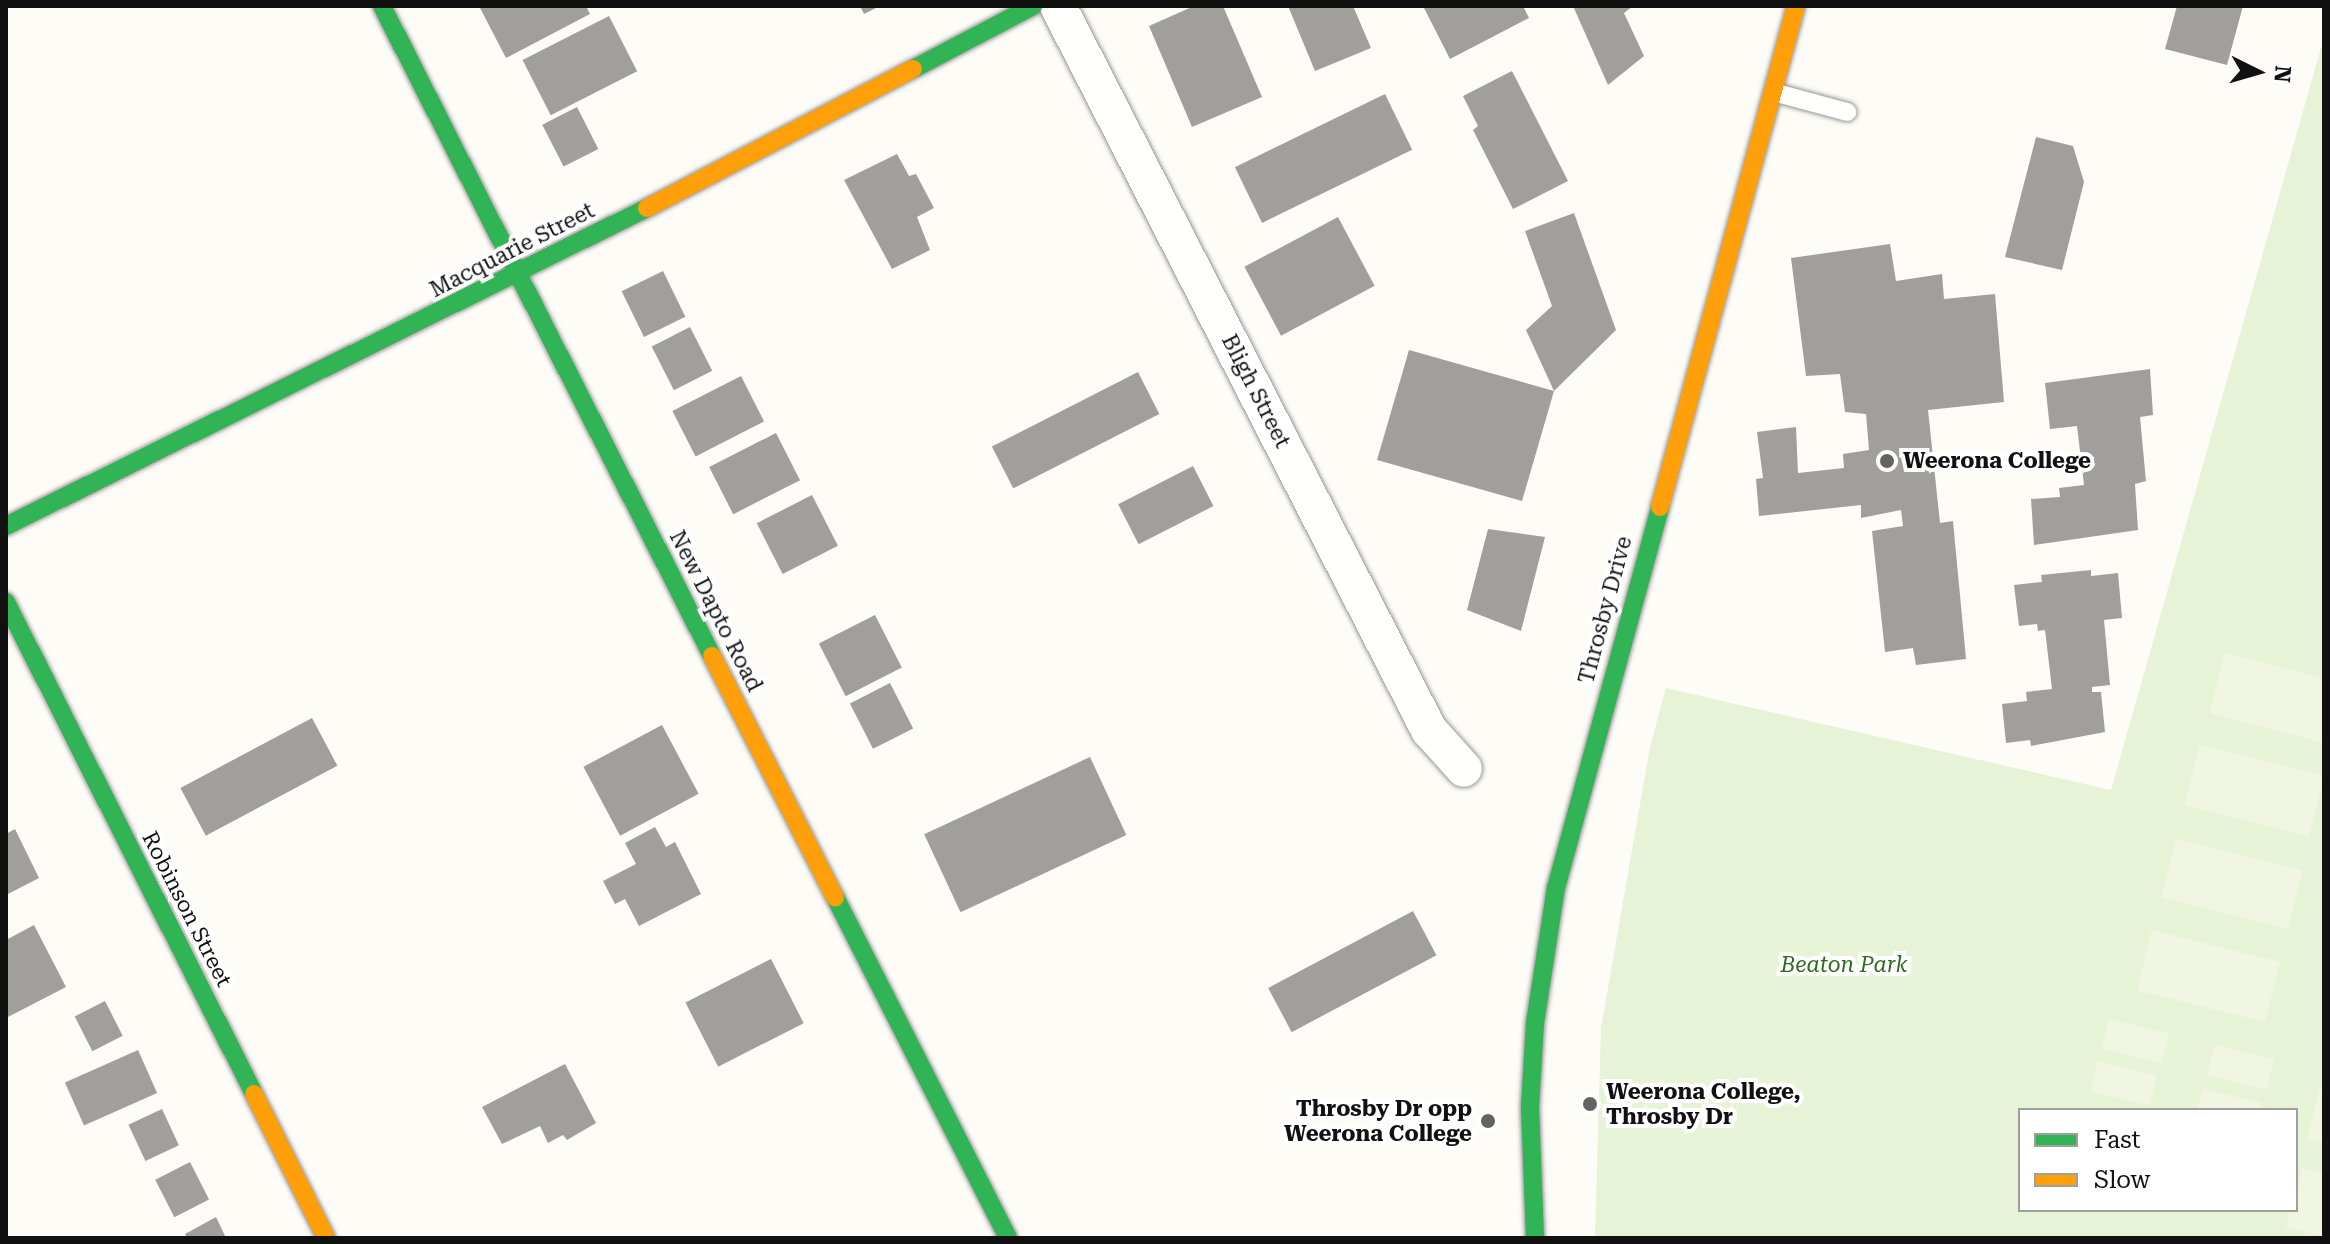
<!DOCTYPE html>
<html>
<head>
<meta charset="utf-8">
<style>
	body { margin:0 }
	#map { position:relative; width:2330px; height:1244px; overflow:hidden; background:#fdfcf7; font-family:"Roboto Serif",serif }
	div>[style] { position:absolute }
	.green>* { inset:0; background:#e7f3d7 }
	.pitch>* { inset:0; background:#f0f6e1; transform-origin:0 0 }
	.building>* { inset:0; background:#a19f9c; transform-origin:0 0 }
	.roads { filter:drop-shadow(0 0 2px #979795) drop-shadow(0 0 2px #979795) }
	.lane>* { height:18px; margin:-9px; padding:0 9px; transform-origin:9px; border-radius:9px; background:#fffffe }
	.street>* { height:36px; margin:-18px; padding:0 18px; transform-origin:18px; border-radius:18px; background:#fffffe }
	.fast>* { height:18px; margin:-9px; padding:0 9px; transform-origin:9px; border-radius:9px; background:#30b455 }
	.slow>* { height:18px; margin:-9px; padding:0 9px; transform-origin:9px; border-radius:9px; background:#ff9f0a }
	.dots>* { width:22px; height:22px; translate:-50% -50%; box-sizing:border-box; border:4px solid #fff; border-radius:50% }
	span { translate:-50% -50%; white-space:nowrap; text-align:center; line-height:1.15; -webkit-text-stroke:8px #fff; paint-order:stroke }
	.street-label { font-size:22px; color:#111 }
	.poi-label { font-size:22px; color:#111; font-weight:700 }
	.left { translate:0 -50%; text-align:left }
	.right { translate:-100% -50%; text-align:right }
	.park-label { font-size:22px; color:#2f6b1f; font-style:italic }
	.frame { position:absolute; inset:0; border:8px solid #111; pointer-events:none }
	.legend { position:absolute; left:2018px; top:1108px; width:280px; height:104px; box-sizing:border-box; background:#fff; border:2px solid #a0a0a0; margin:0; padding:10px 14px; list-style:none; font-size:24px; color:#111 }
	.legend li { display:flex; align-items:center; gap:16px; height:40px }
	.legend b { width:40px; border:2px solid #a0a0a0 }
	.north { position:absolute; left:2218px; top:32px; width:80px; height:80px; -webkit-text-stroke:6px #fff; paint-order:stroke; rotate:95deg; font-size:22px; font-weight:700; line-height:32px; text-align:center; color:#111 }
	.north::after { content:''; display:block; margin:auto; width:28px; height:36px; background:#111; clip-path:polygon(50% 0,100% 100%,50% 72%,0 100%) }
</style>
</head>
<body>
<div id="map">
	<div class="green">
		<i style="clip-path:polygon(evenodd,2324px 37px,2324px 1238px,1595px 1238px,1601px 1028px,1650px 747px,1666px 688px,2111px 790px,2324px 37px,2020px 1110px,2296px 1110px,2296px 1210px,2020px 1210px,2020px 1110px)"></i>
	</div>
	<div class="pitch">
		<i style="clip-path:polygon(2225px 653px,2324px 679px,2324px 743px,2210px 713px)"></i>
		<i style="left:2200px;top:745px;width:128px;height:62px;rotate:14deg"></i>
		<i style="left:2176px;top:839px;width:130px;height:60px;rotate:14deg"></i>
		<i style="left:2152px;top:930px;width:132px;height:62px;rotate:14deg"></i>
		<i style="left:2109px;top:1019px;width:62px;height:30px;rotate:14deg"></i>
		<i style="left:2215px;top:1045px;width:61px;height:31px;rotate:14deg"></i>
		<i style="left:2098px;top:1061px;width:61px;height:31px;rotate:14deg"></i>
		<i style="clip-path:polygon(2323px 1078px,2324px 1078px,2324px 1142px,2307px 1138px)"></i>
		<i style="clip-path:polygon(2203px 1089px,2262px 1103px,2260px 1110px,2197px 1110px)"></i>
		<i style="clip-path:polygon(2301px 1168px,2324px 1174px,2324px 1237px,2286px 1227px,2290px 1210px,2296px 1210px)"></i>
	</div>
	<div class="building">
		<i style="clip-path:polygon(479px 6px,586px 6px,590px 14px,506px 58px)"></i>
		<i style="clip-path:polygon(860px 6px,880px 6px,864px 14px)"></i>
		<i style="clip-path:polygon(1194px 6px,1223px 6px,1262px 97px,1192px 127px,1149px 26px)"></i>
		<i style="clip-path:polygon(1288px 6px,1353px 6px,1371px 48px,1315px 71px)"></i>
		<i style="clip-path:polygon(1423px 6px,1523px 6px,1529px 18px,1450px 59px)"></i>
		<i style="clip-path:polygon(1573px 6px,1633px 6px,1624px 13px,1644px 56px,1608px 85px)"></i>
		<i style="clip-path:polygon(2177px 6px,2243px 6px,2227px 65px,2165px 49px)"></i>
		<i style="left:609px;top:16px;width:62px;height:97px;rotate:63deg"></i>
		<i style="clip-path:polygon(1512px 71px,1568px 181px,1513px 209px,1473px 130px,1478px 126px,1463px 96px)"></i>
		<i style="left:1385px;top:94px;width:62px;height:167px;rotate:64deg"></i>
		<i style="left:577px;top:107px;width:47px;height:39px;rotate:63deg"></i>
		<i style="clip-path:polygon(2036px 137px,2073px 146px,2084px 182px,2062px 270px,2005px 257px)"></i>
		<i style="clip-path:polygon(897px 154px,909px 176px,916px 174px,934px 208px,917px 217px,930px 250px,892px 269px,844px 180px)"></i>
		<i style="clip-path:polygon(1574px 213px,1616px 330px,1554px 391px,1522px 501px,1377px 460px,1409px 350px,1554px 391px,1526px 330px,1552px 306px,1525px 231px)"></i>
		<i style="left:1338px;top:217px;width:78px;height:106px;rotate:62deg"></i>
		<i style="clip-path:polygon(1890px 244px,1896px 281px,1942px 274px,1944px 299px,1995px 294px,2004px 402px,1928px 410px,1940px 523px,1953px 521px,1966px 659px,1916px 665px,1913px 648px,1885px 652px,1872px 531px,1903px 526px,1901px 510px,1861px 518px,1861px 505px,1759px 516px,1756px 479px,1763px 478px,1757px 432px,1796px 427px,1798px 473px,1844px 468px,1843px 454px,1869px 450px,1866px 414px,1845px 412px,1840px 374px,1806px 376px,1791px 258px)"></i>
		<i style="left:663px;top:271px;width:51px;height:46px;rotate:64deg"></i>
		<i style="left:690px;top:327px;width:49px;height:43px;rotate:63deg"></i>
		<i style="clip-path:polygon(2150px 369px,2153px 415px,2140px 417px,2146px 481px,2135px 484px,2138px 530px,2034px 545px,2031px 499px,2060px 497px,2059px 488px,2084px 485px,2077px 426px,2050px 429px,2045px 383px)"></i>
		<i style="left:1138px;top:372px;width:47px;height:164px;rotate:63deg"></i>
		<i style="left:741px;top:376px;width:51px;height:77px;rotate:63deg"></i>
		<i style="left:776px;top:433px;width:53px;height:75px;rotate:63deg"></i>
		<i style="left:1193px;top:466px;width:45px;height:84px;rotate:63deg"></i>
		<i style="left:812px;top:495px;width:57px;height:62px;rotate:63deg"></i>
		<i style="clip-path:polygon(1488px 529px,1545px 537px,1521px 631px,1467px 610px)"></i>
		<i style="clip-path:polygon(2091px 570px,2091px 576px,2118px 573px,2122px 618px,2104px 620px,2110px 685px,2092px 687px,2092px 692px,2101px 692px,2105px 732px,2031px 746px,2030px 740px,2006px 743px,2002px 704px,2027px 701px,2026px 692px,2052px 689px,2045px 630px,2038px 631px,2037px 624px,2019px 626px,2014px 585px,2042px 582px,2041px 575px)"></i>
		<i style="left:875px;top:615px;width:59px;height:63px;rotate:63deg"></i>
		<i style="left:890px;top:683px;width:51px;height:45px;rotate:63deg"></i>
		<i style="left:312px;top:718px;width:54px;height:149px;rotate:62deg"></i>
		<i style="left:662px;top:725px;width:78px;height:89px;rotate:62deg"></i>
		<i style="left:1090px;top:757px;width:86px;height:183px;rotate:65deg"></i>
		<i style="clip-path:polygon(655px 827px,666px 847px,675px 842px,701px 894px,639px 926px,625px 899px,615px 904px,603px 881px,636px 864px,625px 843px)"></i>
		<i style="clip-path:polygon(15px 829px,39px 878px,6px 895px,6px 834px)"></i>
		<i style="left:1413px;top:911px;width:50px;height:164px;rotate:62deg"></i>
		<i style="clip-path:polygon(34px 925px,66px 987px,6px 1018px,6px 940px)"></i>
		<i style="left:771px;top:959px;width:72px;height:96px;rotate:63deg"></i>
		<i style="left:105px;top:1001px;width:39px;height:34px;rotate:63deg"></i>
		<i style="left:138px;top:1050px;width:47px;height:80px;rotate:66deg"></i>
		<i style="clip-path:polygon(565px 1064px,596px 1123px,567px 1140px,563px 1135px,548px 1143px,540px 1126px,502px 1144px,482px 1107px)"></i>
		<i style="left:162px;top:1109px;width:40px;height:37px;rotate:65deg"></i>
		<i style="left:190px;top:1162px;width:42px;height:39px;rotate:63deg"></i>
		<i style="clip-path:polygon(216px 1217px,226px 1238px,187px 1238px,185px 1234px)"></i>
	</div>
	<div class="roads">
		<div class="lane">
			<i style="left:1773px;top:92px;width:77px;rotate:15.1deg"></i>
		</div>
		<div class="street">
			<i style="left:1058px;top:6px;width:814px;rotate:62.87deg"></i>
			<i style="left:1429px;top:730px;width:52px;rotate:48.1deg"></i>
		</div>
		<div class="fast">
			<i style="left:382px;top:6px;width:729px;rotate:63.08deg"></i>
			<i style="left:913px;top:69px;width:136px;rotate:-27.7deg"></i>
			<i style="left:6px;top:526px;width:716px;rotate:-26.39deg"></i>
			<i style="left:6px;top:602px;width:551px;rotate:63.25deg"></i>
			<i style="left:835px;top:897px;width:382px;rotate:63.1deg"></i>
			<i style="left:1535px;top:1238px;width:131px;rotate:-92.2deg"></i>
			<i style="left:1530px;top:1107px;width:84px;rotate:-86.6deg"></i>
			<i style="left:1535px;top:1023px;width:137px;rotate:-81.2deg"></i>
			<i style="left:1556px;top:888px;width:395px;rotate:-74.7deg"></i>
		</div>
		<div class="slow">
			<i style="left:647px;top:208px;width:300px;rotate:-27.6deg"></i>
			<i style="left:1660px;top:507px;width:519px;rotate:-74.81deg"></i>
			<i style="left:712px;top:656px;width:271px;rotate:63deg"></i>
			<i style="left:254px;top:1094px;width:161px;rotate:63.4deg"></i>
		</div>
	</div>
	<div class="dots">
		<i style="left:1887px;top:461px;background:#646362"></i>
		<i style="left:1590px;top:1104px;background:#646362"></i>
		<i style="left:1488px;top:1121px;background:#646362"></i>
	</div>
	<div class="street-label">
		<span style="left:512px;top:250px;rotate:-27deg">Macquarie Street</span>
		<span style="left:1256px;top:391px;rotate:63deg">Bligh Street</span>
		<span style="left:1605px;top:610px;rotate:-75deg">Throsby Drive</span>
		<span style="left:716px;top:611px;rotate:63deg">New Dapto Road</span>
		<span style="left:187px;top:909px;rotate:63deg">Robinson Street</span>
	</div>
	<div class="poi-label">
		<span class="left" style="left:1903px;top:461px">Weerona College</span>
		<span class="left" style="left:1606px;top:1104px">Weerona College,<br>Throsby Dr</span>
		<span class="right" style="left:1472px;top:1121px">Throsby Dr opp<br>Weerona College</span>
	</div>
	<div class="park-label">
		<span style="left:1844px;top:965px">Beaton Park</span>
	</div>
	<div class="frame"></div>
	<ul class="legend">
	<li><b style="height:10px;background:#30b455"></b>Fast</li>
	<li><b style="height:10px;background:#ff9f0a"></b>Slow</li>
	</ul>
	<div class="north">N</div>
</div>
</body>
</html>
